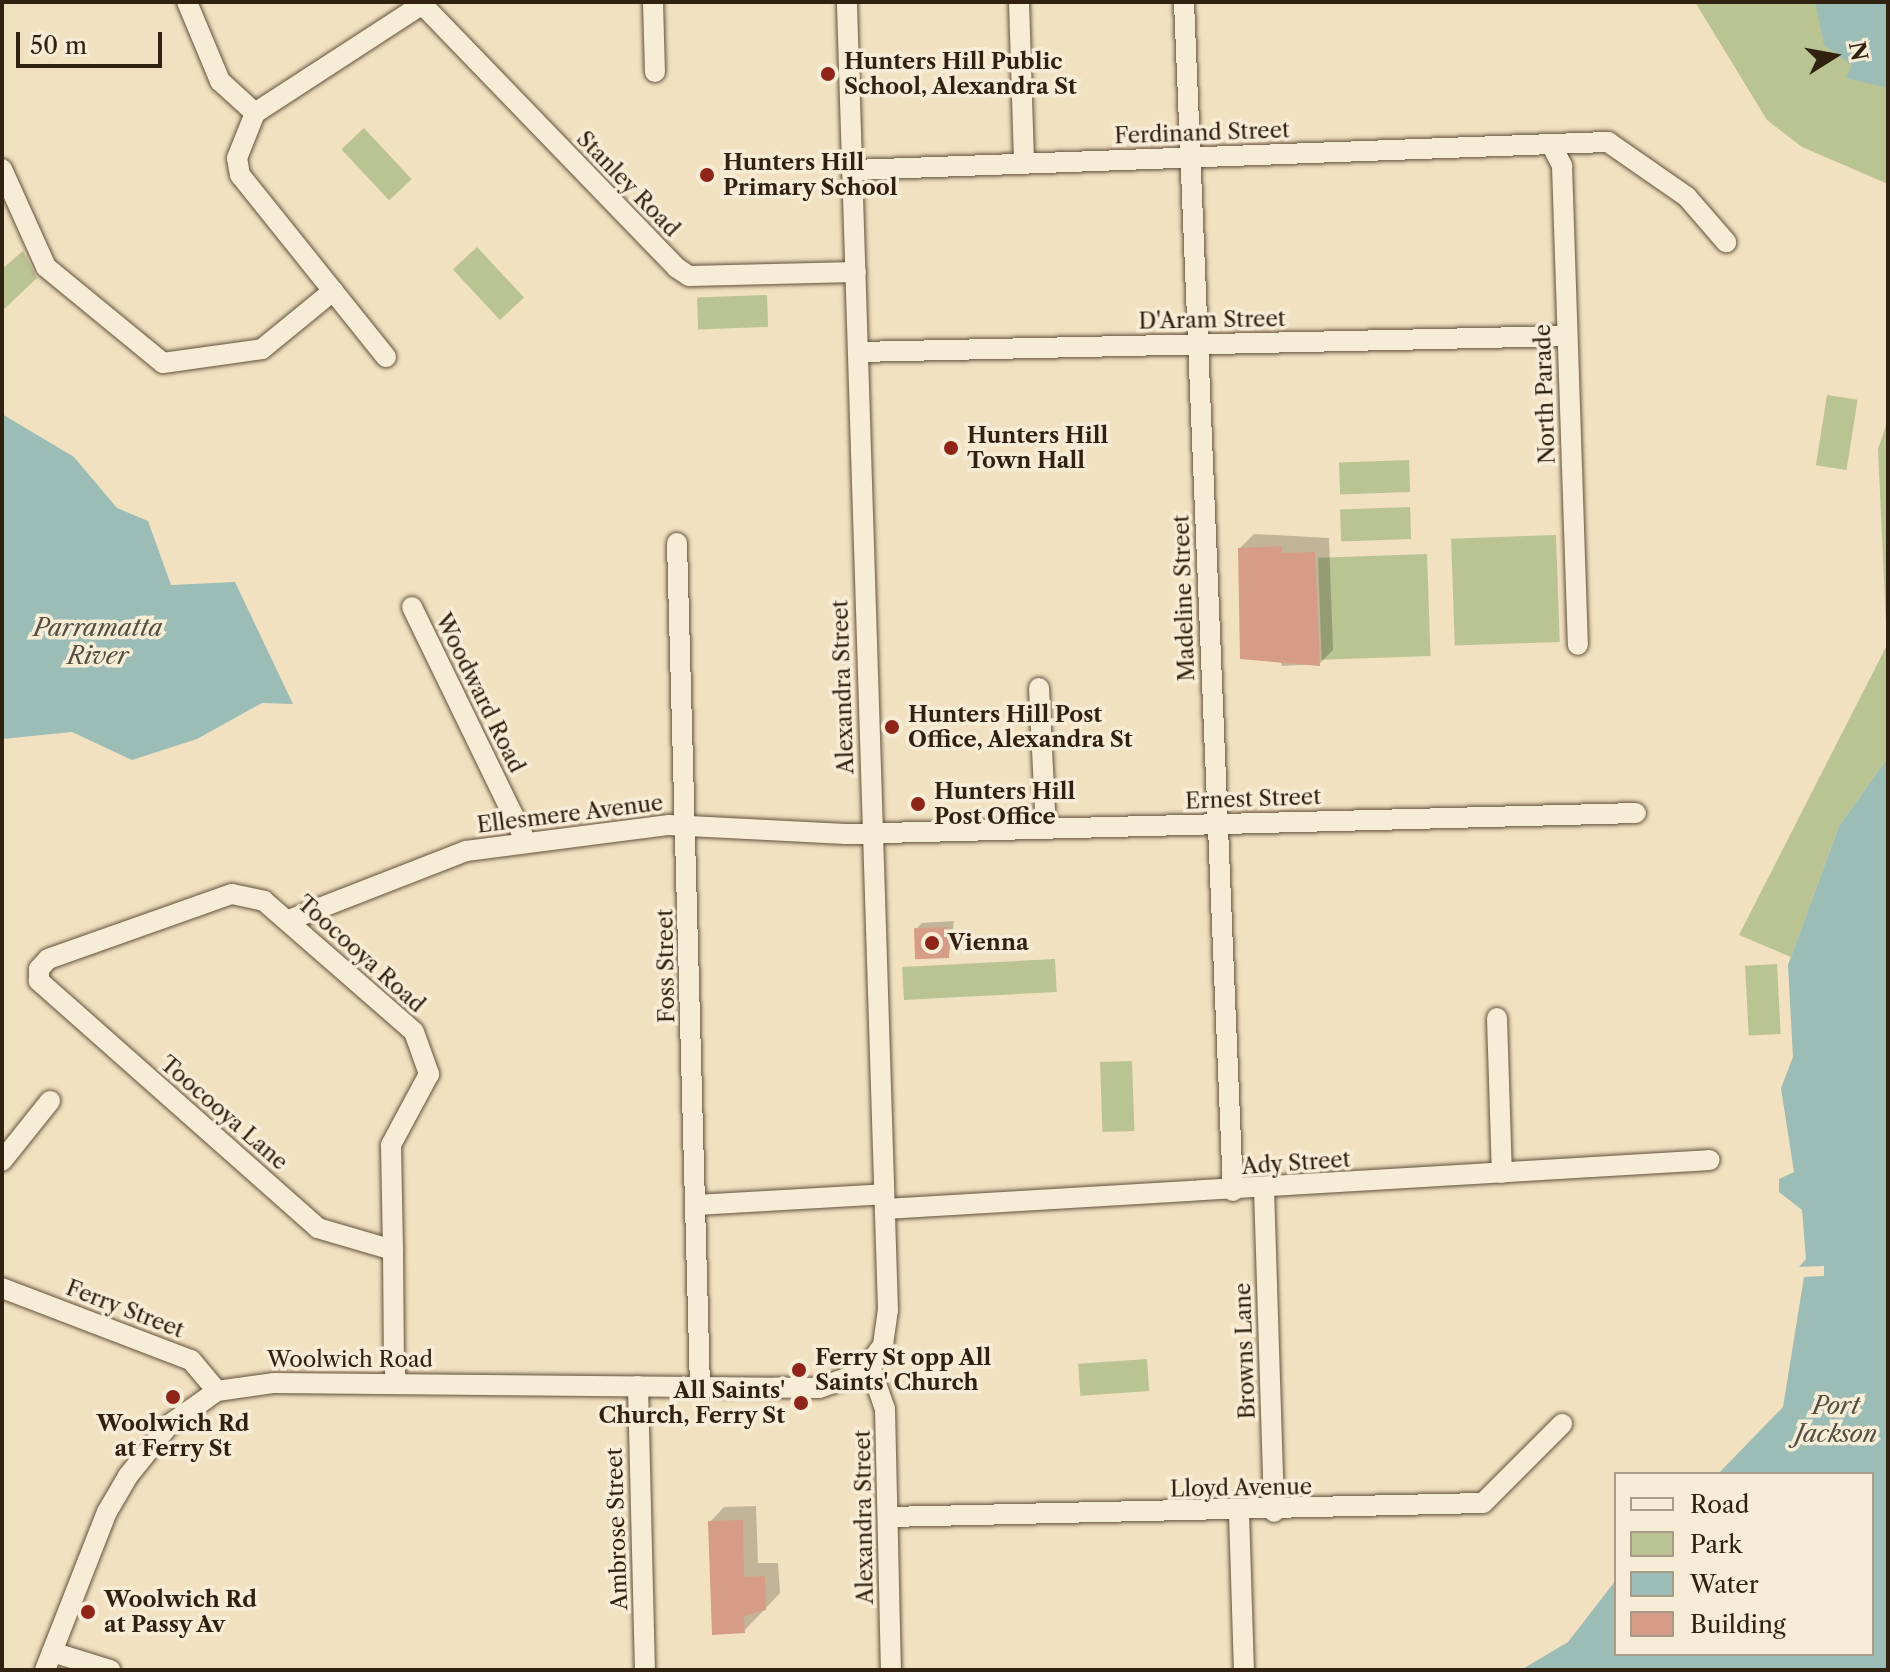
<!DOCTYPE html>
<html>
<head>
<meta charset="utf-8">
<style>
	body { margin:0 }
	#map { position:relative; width:1890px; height:1672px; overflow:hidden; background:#f2e1c0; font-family:"Libre Caslon Text",serif }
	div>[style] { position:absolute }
	.green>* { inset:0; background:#bac392; transform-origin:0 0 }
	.water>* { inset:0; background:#9cbcb6 }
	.shadow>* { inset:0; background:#0003 }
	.building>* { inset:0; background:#d69c87; transform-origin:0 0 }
	.roads { filter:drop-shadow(0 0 2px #61513c) drop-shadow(0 0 2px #61513c) }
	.minor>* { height:20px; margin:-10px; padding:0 10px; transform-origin:10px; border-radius:10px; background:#f7ecd6 }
	.dots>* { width:22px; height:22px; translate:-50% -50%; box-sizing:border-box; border:4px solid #f7ecd6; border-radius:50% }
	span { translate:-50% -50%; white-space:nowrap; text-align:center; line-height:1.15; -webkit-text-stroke:7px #f7ecd6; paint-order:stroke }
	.poi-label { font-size:22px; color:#312110; font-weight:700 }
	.left { translate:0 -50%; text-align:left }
	.right { translate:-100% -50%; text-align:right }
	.street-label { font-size:22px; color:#312110 }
	.water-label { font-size:24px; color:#515042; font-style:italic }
	.frame { position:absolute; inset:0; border:4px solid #312110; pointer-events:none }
	.legend { position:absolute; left:1614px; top:1472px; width:260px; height:184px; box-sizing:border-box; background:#f7ecd6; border:2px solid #a89b87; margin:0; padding:10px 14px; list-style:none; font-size:24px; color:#312110 }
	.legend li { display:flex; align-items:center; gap:16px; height:40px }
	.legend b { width:40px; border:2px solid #a89b87 }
	.north { position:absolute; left:1794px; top:16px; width:80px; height:80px; -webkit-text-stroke:6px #f7ecd6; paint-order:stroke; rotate:79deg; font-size:22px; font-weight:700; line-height:32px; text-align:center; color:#312110 }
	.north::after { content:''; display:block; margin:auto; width:28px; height:36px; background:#312110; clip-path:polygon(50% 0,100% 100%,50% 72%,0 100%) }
	.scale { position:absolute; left:16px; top:32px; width:146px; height:36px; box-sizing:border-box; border:4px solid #312110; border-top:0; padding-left:10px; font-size:24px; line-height:28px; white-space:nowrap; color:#312110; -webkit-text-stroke:6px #f7ecd6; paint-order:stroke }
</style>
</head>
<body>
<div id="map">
	<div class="green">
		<i style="clip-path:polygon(1695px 2px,1815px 2px,1888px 88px,1888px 184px,1802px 147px,1767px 120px)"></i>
		<i style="left:364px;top:128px;width:70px;height:31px;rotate:47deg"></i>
		<i style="left:477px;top:247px;width:69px;height:33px;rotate:47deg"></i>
		<i style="clip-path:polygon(23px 251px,37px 278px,2px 311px,2px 269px)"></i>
		<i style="left:767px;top:295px;width:32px;height:70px;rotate:88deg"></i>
		<i style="left:1827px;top:395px;width:31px;height:71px;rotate:9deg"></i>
		<i style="clip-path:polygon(1888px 420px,1888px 757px,1839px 826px,1791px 957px,1739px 935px,1887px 645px,1878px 449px)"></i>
		<i style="left:1409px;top:460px;width:32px;height:70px;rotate:88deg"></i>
		<i style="left:1410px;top:507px;width:32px;height:70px;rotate:88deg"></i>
		<i style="left:1556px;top:535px;width:107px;height:105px;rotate:88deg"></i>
		<i style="left:1427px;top:554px;width:102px;height:109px;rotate:88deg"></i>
		<i style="left:1055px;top:959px;width:33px;height:153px;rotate:87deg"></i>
		<i style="left:1777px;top:964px;width:70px;height:32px;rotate:87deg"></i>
		<i style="left:1132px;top:1061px;width:70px;height:32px;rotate:88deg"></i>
		<i style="left:1147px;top:1359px;width:32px;height:69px;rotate:86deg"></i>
	</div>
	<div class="water">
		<i style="clip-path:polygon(1815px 2px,1888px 2px,1888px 88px,1846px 78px,1852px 65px,1824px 45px)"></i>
		<i style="clip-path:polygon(2px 414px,74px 457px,117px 508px,148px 521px,171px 585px,235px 582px,293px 704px,262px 703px,197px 739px,132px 760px,72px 732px,2px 739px)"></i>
		<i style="clip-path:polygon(1888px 757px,1888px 1670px,1521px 1670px,1568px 1642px,1616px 1580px,1616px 1654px,1872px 1654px,1872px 1474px,1718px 1474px,1783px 1407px,1804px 1277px,1824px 1276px,1824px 1266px,1799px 1267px,1806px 1259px,1802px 1210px,1779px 1192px,1779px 1179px,1794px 1172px,1781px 1088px,1793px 1057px,1788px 965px,1839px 826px)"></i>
	</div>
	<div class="shadow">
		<i style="clip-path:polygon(1254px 534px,1329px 538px,1333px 650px,1319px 664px,1282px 666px,1240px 548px)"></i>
		<i style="clip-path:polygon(954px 921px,949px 956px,916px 929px,922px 923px)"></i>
		<i style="clip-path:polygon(756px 1506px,758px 1563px,778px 1563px,780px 1593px,744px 1631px,710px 1522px,724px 1507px)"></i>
	</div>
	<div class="building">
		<i style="clip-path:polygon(1282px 546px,1282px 553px,1315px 552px,1320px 666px,1240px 659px,1238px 548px)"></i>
		<i style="left:948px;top:927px;width:31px;height:34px;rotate:88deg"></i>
		<i style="clip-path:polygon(743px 1520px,744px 1577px,765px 1576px,766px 1610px,744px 1616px,745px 1633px,712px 1635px,708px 1521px)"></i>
	</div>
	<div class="roads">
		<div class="minor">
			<i style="left:187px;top:2px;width:86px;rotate:67.3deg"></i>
			<i style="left:220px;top:81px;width:47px;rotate:42.4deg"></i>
			<i style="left:420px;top:2px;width:370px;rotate:46deg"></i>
			<i style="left:677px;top:268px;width:14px;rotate:34deg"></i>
			<i style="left:689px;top:276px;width:167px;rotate:-1.4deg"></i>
			<i style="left:653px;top:2px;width:70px;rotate:88.4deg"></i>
			<i style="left:1019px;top:2px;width:162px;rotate:88.2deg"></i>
			<i style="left:1184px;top:2px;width:1190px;rotate:87.64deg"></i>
			<i style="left:1551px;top:144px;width:25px;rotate:63deg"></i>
			<i style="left:1562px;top:166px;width:479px;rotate:88.1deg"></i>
			<i style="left:2px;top:169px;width:107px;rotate:65.8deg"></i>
			<i style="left:46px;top:267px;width:151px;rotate:39.4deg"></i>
			<i style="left:163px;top:363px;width:100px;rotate:-8deg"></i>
			<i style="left:262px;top:349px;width:92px;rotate:-39.2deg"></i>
			<i style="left:854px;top:170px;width:755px;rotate:-2.13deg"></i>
			<i style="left:1608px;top:142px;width:96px;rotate:34.8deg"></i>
			<i style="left:1687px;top:197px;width:60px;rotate:49.1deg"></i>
			<i style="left:858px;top:352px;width:708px;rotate:-1.29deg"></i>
			<i style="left:386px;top:357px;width:233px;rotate:-128.7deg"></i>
			<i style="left:240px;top:175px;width:17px;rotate:-100deg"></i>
			<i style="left:237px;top:158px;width:48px;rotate:-68.2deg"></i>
			<i style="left:255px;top:113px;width:197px;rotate:-33deg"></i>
			<i style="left:677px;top:543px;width:844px;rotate:88.44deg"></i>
			<i style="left:412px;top:607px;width:261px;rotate:64.1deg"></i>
			<i style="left:1039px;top:688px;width:141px;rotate:87.2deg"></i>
			<i style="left:289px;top:920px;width:190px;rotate:-21.3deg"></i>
			<i style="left:466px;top:851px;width:205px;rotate:-7.3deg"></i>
			<i style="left:669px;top:825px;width:177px;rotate:2.9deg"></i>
			<i style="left:846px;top:834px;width:790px;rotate:-1.52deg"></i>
			<i style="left:1497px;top:1018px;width:155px;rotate:88.2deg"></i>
			<i style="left:2px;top:1161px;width:77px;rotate:-51.3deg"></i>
			<i style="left:1264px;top:1189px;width:323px;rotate:88.2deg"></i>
			<i style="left:696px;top:1205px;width:188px;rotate:-3.3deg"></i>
			<i style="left:885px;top:1209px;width:826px;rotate:-3.4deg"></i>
			<i style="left:393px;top:1250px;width:78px;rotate:-163.7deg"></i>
			<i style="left:318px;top:1228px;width:373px;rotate:-138.5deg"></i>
			<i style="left:39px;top:981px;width:12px;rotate:-90deg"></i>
			<i style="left:39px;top:969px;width:13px;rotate:-48deg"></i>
			<i style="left:48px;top:959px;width:195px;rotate:-19.5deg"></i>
			<i style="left:232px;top:894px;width:33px;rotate:12deg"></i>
			<i style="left:264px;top:901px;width:199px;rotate:41.1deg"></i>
			<i style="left:414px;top:1032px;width:45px;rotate:70.3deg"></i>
			<i style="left:429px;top:1074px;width:81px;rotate:118.2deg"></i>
			<i style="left:391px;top:1145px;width:105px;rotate:88.9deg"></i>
			<i style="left:393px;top:1250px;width:107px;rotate:89.5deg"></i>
			<i style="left:394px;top:1357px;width:26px;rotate:86deg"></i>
			<i style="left:2px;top:1288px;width:202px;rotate:20.9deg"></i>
			<i style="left:191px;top:1360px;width:40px;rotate:50deg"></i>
			<i style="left:870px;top:1366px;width:46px;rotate:70.8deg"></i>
			<i style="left:885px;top:1409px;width:261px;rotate:88.7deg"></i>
			<i style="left:638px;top:1386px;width:284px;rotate:88.6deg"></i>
			<i style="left:1239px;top:1513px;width:157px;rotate:88.2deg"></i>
			<i style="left:888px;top:1517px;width:595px;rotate:-1.35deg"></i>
			<i style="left:1483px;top:1503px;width:112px;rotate:-45deg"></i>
			<i style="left:52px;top:1652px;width:61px;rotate:17.2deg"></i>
			<i style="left:45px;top:1670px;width:170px;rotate:-68.6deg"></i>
			<i style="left:107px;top:1512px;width:42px;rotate:-59.7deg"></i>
			<i style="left:128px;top:1476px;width:65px;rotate:-51.2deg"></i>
			<i style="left:169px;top:1425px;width:59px;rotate:-35.3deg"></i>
			<i style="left:217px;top:1391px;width:58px;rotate:-8deg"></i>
			<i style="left:274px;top:1383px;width:545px;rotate:0.53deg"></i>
			<i style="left:819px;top:1388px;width:47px;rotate:-20deg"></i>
			<i style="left:863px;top:1372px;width:34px;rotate:-53deg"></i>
			<i style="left:883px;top:1345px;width:35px;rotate:-82deg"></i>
			<i style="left:888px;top:1310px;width:1309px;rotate:-91.8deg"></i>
		</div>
	</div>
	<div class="dots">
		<i style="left:828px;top:74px;background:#8f2418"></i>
		<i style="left:707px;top:175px;background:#8f2418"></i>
		<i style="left:951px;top:448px;background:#8f2418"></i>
		<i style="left:892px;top:727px;background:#8f2418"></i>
		<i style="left:918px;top:804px;background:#8f2418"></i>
		<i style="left:932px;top:943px;background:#8f2418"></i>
		<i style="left:799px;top:1370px;background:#8f2418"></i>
		<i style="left:173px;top:1397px;background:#8f2418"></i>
		<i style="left:801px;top:1403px;background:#8f2418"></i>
		<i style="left:88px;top:1612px;background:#8f2418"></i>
	</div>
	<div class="poi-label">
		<span class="left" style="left:844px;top:74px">Hunters Hill Public<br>School, Alexandra St</span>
		<span class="left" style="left:723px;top:175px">Hunters Hill<br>Primary School</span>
		<span class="left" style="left:967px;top:448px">Hunters Hill<br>Town Hall</span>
		<span class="left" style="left:908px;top:727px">Hunters Hill Post<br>Office, Alexandra St</span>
		<span class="left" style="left:934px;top:804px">Hunters Hill<br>Post Office</span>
		<span class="left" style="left:948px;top:943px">Vienna</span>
		<span class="left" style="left:815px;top:1370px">Ferry St opp All<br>Saints' Church</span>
		<span class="right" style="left:785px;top:1403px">All Saints'<br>Church, Ferry St</span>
		<span style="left:173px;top:1436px">Woolwich Rd<br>at Ferry St</span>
		<span class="left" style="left:104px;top:1612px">Woolwich Rd<br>at Passy Av</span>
	</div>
	<div class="street-label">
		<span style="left:1202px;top:133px;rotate:-2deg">Ferdinand Street</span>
		<span style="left:628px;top:184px;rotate:46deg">Stanley Road</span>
		<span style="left:1212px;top:320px;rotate:-1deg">D'Aram Street</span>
		<span style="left:1545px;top:394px;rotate:-92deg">North Parade</span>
		<span style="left:1184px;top:598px;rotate:-92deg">Madeline Street</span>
		<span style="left:843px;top:687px;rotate:-92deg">Alexandra Street</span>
		<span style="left:480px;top:693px;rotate:64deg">Woodward Road</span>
		<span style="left:1253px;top:799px;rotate:-2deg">Ernest Street</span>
		<span style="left:570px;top:814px;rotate:-7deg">Ellesmere Avenue</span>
		<span style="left:361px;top:954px;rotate:42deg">Toocooya Road</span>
		<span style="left:666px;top:966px;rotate:-91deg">Foss Street</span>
		<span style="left:224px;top:1113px;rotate:41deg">Toocooya Lane</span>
		<span style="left:1296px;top:1163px;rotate:-4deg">Ady Street</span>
		<span style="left:125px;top:1309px;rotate:21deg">Ferry Street</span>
		<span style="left:1245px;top:1351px;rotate:-92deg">Browns Lane</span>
		<span style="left:350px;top:1360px">Woolwich Road</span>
		<span style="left:1241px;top:1488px;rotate:-1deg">Lloyd Avenue</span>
		<span style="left:864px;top:1517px;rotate:-91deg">Alexandra Street</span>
		<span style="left:617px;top:1529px;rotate:-92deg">Ambrose Street</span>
	</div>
	<div class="water-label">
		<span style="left:98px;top:642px">Parramatta<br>River</span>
		<span style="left:1836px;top:1420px">Port<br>Jackson</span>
	</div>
	<div class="frame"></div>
	<ul class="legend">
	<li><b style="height:10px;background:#f7ecd6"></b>Road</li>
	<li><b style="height:22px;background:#bac392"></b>Park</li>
	<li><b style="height:22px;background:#9cbcb6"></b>Water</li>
	<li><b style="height:22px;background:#d69c87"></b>Building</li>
	</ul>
	<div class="north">N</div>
	<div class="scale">50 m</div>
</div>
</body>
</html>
